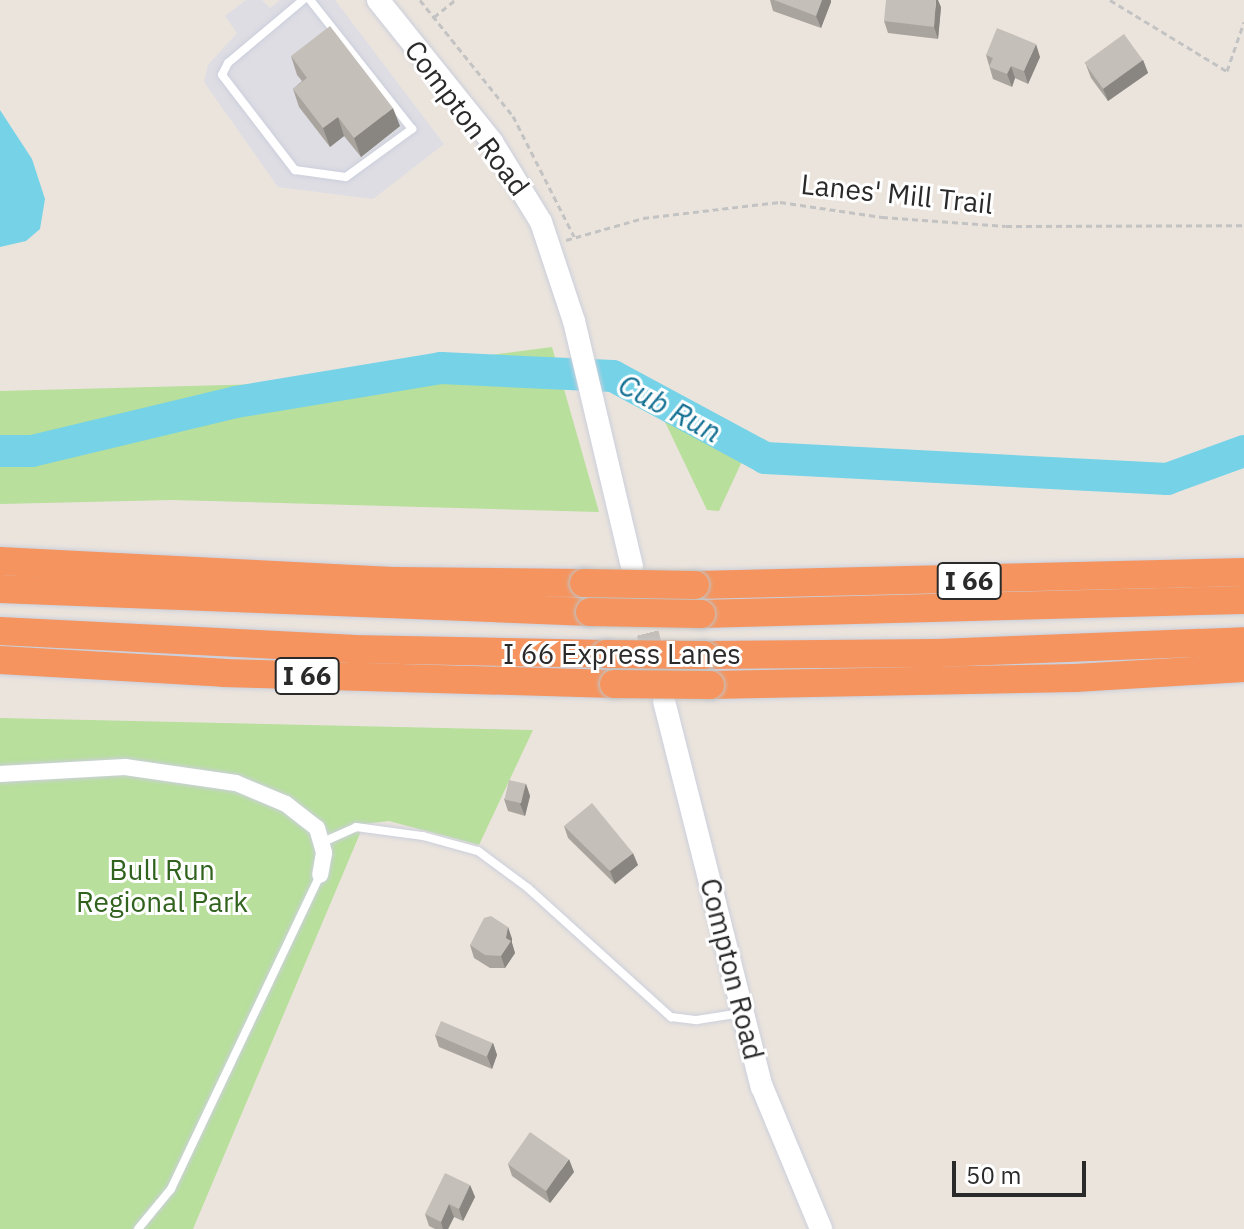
<!DOCTYPE html>
<html>
<head>
<meta charset="utf-8">
<style>
	body { margin:0 }
	#map { position:relative; width:1244px; height:1229px; overflow:hidden; background:#ebe4dd; font-family:"IBM Plex Sans",sans-serif }
	div>[style] { position:absolute }
	.industrial>* { inset:0; background:#dedde4 }
	.green>* { inset:0; background:#b8df9c }
	.water>* { inset:0; background:#75d2e7 }
	.river>* { height:32px; margin:-16px; padding:0 16px; transform-origin:16px; border-radius:16px; background:#75d2e7 }
	.secondary-tunnel>* { height:22px; margin-top:-11px; transform-origin:0; background:repeating-linear-gradient(90deg,#c4bfb9 0 22px,transparent 0 33px) }
	.path>* { height:3px; margin-top:-1.5px; transform-origin:0; background:repeating-linear-gradient(90deg,#c3c3c3 0 6px,transparent 0 10px) }
	.roads { filter:drop-shadow(0 0 2px #cbcfdb) drop-shadow(0 0 2px #cbcfdb) }
	.lane>* { height:8px; margin:-4px; padding:0 4px; transform-origin:4px; border-radius:4px; background:#fff }
	.street>* { height:16px; margin:-8px; padding:0 8px; transform-origin:8px; border-radius:8px; background:#fff }
	.secondary>* { height:22px; margin:-11px; padding:0 11px; transform-origin:11px; border-radius:11px; background:#fff }
	.highway>* { height:28px; margin:-14px; padding:0 14px; transform-origin:14px; border-radius:14px; background:#f5945e }
	.bridges { filter:drop-shadow(0 0 2px #c3c3c3) drop-shadow(0 0 2px #c3c3c3) }
	.highway-bridge>* { height:28px; margin:-14px; padding:0 14px; transform-origin:14px; border-radius:14px; background:#f5945e }
	.wall>* { inset:0; background:#a9a49e }
	.shaded-wall>* { inset:0; background:#898681 }
	.building>* { inset:0; background:#c4bfb8; transform-origin:0 0 }
	span { translate:-50% -50%; white-space:nowrap; text-align:center; line-height:1.15; -webkit-text-stroke:6px #fff; paint-order:stroke }
	.shield-label span { padding:2px 6px; background:#fff; border:2px solid; border-radius:6px; -webkit-text-stroke-width:0 }
	.shield-label { font-size:26px; color:#2a2a2a; font-weight:700 }
	.street-label { font-size:28px; color:#2a2a2a }
	.park-label { font-size:28px; color:#32631e }
	.water-label { font-size:30px; color:#157193; font-style:italic }
	.scale { position:absolute; left:952px; top:1161px; width:134px; height:36px; box-sizing:border-box; border:4px solid #2a2a2a; border-top:0; padding-left:10px; font-size:24px; line-height:28px; white-space:nowrap; color:#2a2a2a; -webkit-text-stroke:6px #fff; paint-order:stroke }
</style>
</head>
<body>
<div id="map">
	<div class="industrial">
		<i style="clip-path:polygon(246px 0,262px 0,270px 8px,280px 0,335px 0,444px 144px,373px 199px,278px 187px,204px 82px,208px 65px,237px 33px,225px 16px)"></i>
	</div>
	<div class="green">
		<i style="clip-path:polygon(552px 347px,599px 512px,172px 500px,0 504px,0 391px,263px 384px)"></i>
		<i style="clip-path:polygon(656px 403px,752px 440px,719px 511px,707px 510px)"></i>
		<i style="clip-path:polygon(0 718px,533px 730px,479px 845px,389px 821px,364px 824px,193px 1229px,0 1229px)"></i>
	</div>
	<div class="water">
		<i style="clip-path:polygon(0 110px,32px 159px,45px 199px,40px 229px,26px 241px,0 247px)"></i>
	</div>
	<div class="river">
		<i style="left:0;top:451px;width:32px"></i>
		<i style="left:32px;top:451px;width:210px;rotate:-13.5deg"></i>
		<i style="left:236px;top:402px;width:208px;rotate:-9.4deg"></i>
		<i style="left:441px;top:368px;width:172px;rotate:2.7deg"></i>
		<i style="left:613px;top:376px;width:173px;rotate:28.3deg"></i>
		<i style="left:765px;top:458px;width:403px;rotate:3deg"></i>
		<i style="left:1167px;top:479px;width:82px;rotate:-20deg"></i>
	</div>
	<div class="secondary-tunnel">
		<i style="left:640px;top:601px;width:102px;rotate:76.4deg"></i>
	</div>
	<div class="path">
		<i style="left:420px;top:0;width:149px;rotate:51.3deg"></i>
		<i style="left:513px;top:116px;width:135px;rotate:63.1deg"></i>
		<i style="left:1110px;top:0;width:137px;rotate:31.3deg"></i>
		<i style="left:1227px;top:71px;width:52px;rotate:-70.9deg"></i>
		<i style="left:434px;top:17px;width:27px;rotate:-39deg"></i>
		<i style="left:566px;top:240px;width:80px;rotate:-15.9deg"></i>
		<i style="left:643px;top:218px;width:138px;rotate:-6.7deg"></i>
		<i style="left:780px;top:202px;width:103px;rotate:8.4deg"></i>
		<i style="left:882px;top:217px;width:124px;rotate:4.2deg"></i>
		<i style="left:1006px;top:226px;width:238px;rotate:-0.2deg"></i>
	</div>
	<div class="roads">
		<div class="lane">
			<i style="left:303px;top:0;width:98px;rotate:140deg"></i>
			<i style="left:228px;top:63px;width:13px;rotate:117deg"></i>
			<i style="left:222px;top:75px;width:120px;rotate:52.5deg"></i>
			<i style="left:295px;top:170px;width:51px;rotate:7.8deg"></i>
			<i style="left:346px;top:177px;width:82px;rotate:-36deg"></i>
			<i style="left:412px;top:129px;width:164px;rotate:-128.3deg"></i>
			<i style="left:323px;top:842px;width:36px;rotate:-24deg"></i>
			<i style="left:356px;top:827px;width:68px;rotate:7.7deg"></i>
			<i style="left:423px;top:836px;width:57px;rotate:15.3deg"></i>
			<i style="left:478px;top:851px;width:62px;rotate:36.5deg"></i>
			<i style="left:528px;top:888px;width:193px;rotate:42.1deg"></i>
			<i style="left:671px;top:1017px;width:26px;rotate:7deg"></i>
			<i style="left:697px;top:1020px;width:45px;rotate:-9deg"></i>
			<i style="left:138px;top:1229px;width:52px;rotate:-50.5deg"></i>
			<i style="left:171px;top:1189px;width:348px;rotate:-64.6deg"></i>
		</div>
		<div class="street">
			<i style="left:0;top:774px;width:125px;rotate:-3.2deg"></i>
			<i style="left:125px;top:767px;width:112px;rotate:8.2deg"></i>
			<i style="left:236px;top:783px;width:54px;rotate:22.8deg"></i>
			<i style="left:286px;top:804px;width:39px;rotate:38deg"></i>
			<i style="left:317px;top:828px;width:26px;rotate:74deg"></i>
			<i style="left:324px;top:853px;width:22px;rotate:100deg"></i>
		</div>
		<div class="secondary">
			<i style="left:378px;top:0;width:182px;rotate:51.2deg"></i>
			<i style="left:492px;top:142px;width:94px;rotate:58.5deg"></i>
			<i style="left:541px;top:222px;width:104px;rotate:71.6deg"></i>
			<i style="left:574px;top:321px;width:252px;rotate:76.7deg"></i>
			<i style="left:664px;top:701px;width:398px;rotate:75.8deg"></i>
			<i style="left:762px;top:1087px;width:154px;rotate:67.4deg"></i>
		</div>
		<div class="highway">
			<i style="left:0;top:561px;width:398px;rotate:2.9deg"></i>
			<i style="left:397px;top:581px;width:187px;rotate:0.6deg"></i>
			<i style="left:695px;top:585px;width:549px;rotate:-1.36deg"></i>
			<i style="left:0;top:589px;width:590px;rotate:2.23deg"></i>
			<i style="left:701px;top:614px;width:543px;rotate:-1.48deg"></i>
			<i style="left:0;top:631px;width:352px;rotate:2.9deg"></i>
			<i style="left:352px;top:649px;width:254px;rotate:1.1deg"></i>
			<i style="left:704px;top:655px;width:233px;rotate:-0.5deg"></i>
			<i style="left:937px;top:653px;width:307px;rotate:-2.2deg"></i>
			<i style="left:0;top:660px;width:223px;rotate:3.3deg"></i>
			<i style="left:223px;top:673px;width:391px;rotate:1.6deg"></i>
			<i style="left:710px;top:685px;width:365px;rotate:-1.1deg"></i>
			<i style="left:1075px;top:678px;width:169px;rotate:-3.4deg"></i>
		</div>
	</div>
	<div class="bridges">
		<div class="highway-bridge">
			<i style="left:584px;top:583px;width:111px;rotate:1deg"></i>
			<i style="left:590px;top:612px;width:111px;rotate:1deg"></i>
			<i style="left:606px;top:654px;width:98px;rotate:0.6deg"></i>
			<i style="left:614px;top:684px;width:96px;rotate:0.6deg"></i>
		</div>
	</div>
	<div class="wall">
		<i style="clip-path:polygon(770px 0,831px 0,831px 2px,821px 28px,773px 11px)"></i>
		<i style="clip-path:polygon(941px 7px,938px 39px,888px 33px,884px 21px)"></i>
		<i style="clip-path:polygon(986px 55px,1040px 57px,1028px 84px,1015px 78px,1012px 87px,993px 79px)"></i>
		<i style="clip-path:polygon(291px 56px,400px 126px,361px 157px,344px 136px,330px 147px,299px 107px,293px 89px,302px 81px,297px 75px)"></i>
		<i style="clip-path:polygon(1143px 60px,1148px 73px,1108px 101px,1091px 78px,1086px 65px)"></i>
		<i style="clip-path:polygon(526px 784px,530px 796px,525px 816px,508px 811px,504px 799px)"></i>
		<i style="clip-path:polygon(564px 826px,638px 865px,615px 884px,568px 838px)"></i>
		<i style="clip-path:polygon(508px 927px,512px 939px,512px 943px,515px 953px,505px 968px,490px 968px,474px 958px,470px 945px)"></i>
		<i style="clip-path:polygon(435px 1035px,493px 1043px,497px 1055px,492px 1069px,439px 1047px)"></i>
		<i style="clip-path:polygon(508px 1164px,574px 1172px,550px 1203px,512px 1176px)"></i>
		<i style="clip-path:polygon(470px 1185px,475px 1197px,463px 1221px,454px 1217px,448px 1229px,435px 1229px,429px 1226px,425px 1214px)"></i>
	</div>
	<div class="shaded-wall">
		<i style="clip-path:polygon(822px 0,831px 0,831px 2px,821px 28px,816px 16px)"></i>
		<i style="clip-path:polygon(936px 0,938px 0,941px 7px,938px 39px,934px 27px)"></i>
		<i style="clip-path:polygon(1036px 44px,1040px 57px,1028px 84px,1024px 71px)"></i>
		<i style="clip-path:polygon(1143px 60px,1148px 73px,1108px 101px,1103px 89px)"></i>
		<i style="clip-path:polygon(1011px 66px,1015px 78px,1012px 87px,1007px 74px)"></i>
		<i style="clip-path:polygon(393px 108px,400px 126px,361px 157px,354px 138px)"></i>
		<i style="clip-path:polygon(338px 117px,344px 136px,330px 147px,323px 128px)"></i>
		<i style="clip-path:polygon(526px 784px,530px 796px,525px 816px,520px 804px)"></i>
		<i style="clip-path:polygon(633px 853px,638px 865px,615px 884px,610px 871px)"></i>
		<i style="clip-path:polygon(508px 927px,512px 939px,512px 943px,515px 953px,505px 968px,501px 956px)"></i>
		<i style="clip-path:polygon(493px 1043px,497px 1055px,492px 1069px,487px 1056px)"></i>
		<i style="clip-path:polygon(569px 1159px,574px 1172px,550px 1203px,546px 1191px)"></i>
		<i style="clip-path:polygon(470px 1185px,475px 1197px,463px 1221px,459px 1209px)"></i>
		<i style="clip-path:polygon(449px 1204px,454px 1217px,448px 1229px,443px 1229px,441px 1222px)"></i>
	</div>
	<div class="building">
		<i style="clip-path:polygon(774px 0,822px 0,816px 16px)"></i>
		<i style="clip-path:polygon(886px 0,936px 0,934px 27px,884px 21px)"></i>
		<i style="clip-path:polygon(330px 26px,393px 108px,354px 138px,338px 117px,323px 128px,293px 89px,307px 78px,291px 56px)"></i>
		<i style="clip-path:polygon(997px 28px,1036px 44px,1024px 71px,1011px 66px,1007px 74px,989px 67px,993px 58px,986px 55px)"></i>
		<i style="left:1124px;top:34px;width:32px;height:49px;rotate:54deg"></i>
		<i style="left:509px;top:780px;width:17px;height:20px;rotate:13deg"></i>
		<i style="clip-path:polygon(592px 803px,633px 853px,610px 871px,564px 826px)"></i>
		<i style="clip-path:polygon(491px 916px,508px 927px,506px 938px,511px 941px,501px 956px,485px 955px,470px 945px,484px 918px)"></i>
		<i style="left:441px;top:1021px;width:56px;height:15px;rotate:23deg"></i>
		<i style="left:530px;top:1132px;width:47px;height:39px;rotate:35deg"></i>
		<i style="clip-path:polygon(445px 1173px,470px 1185px,459px 1209px,449px 1204px,441px 1222px,425px 1214px)"></i>
	</div>
	<div class="shield-label">
		<span style="left:969px;top:581px">I 66</span>
		<span style="left:307px;top:676px">I 66</span>
	</div>
	<div class="street-label">
		<span style="left:467px;top:118px;rotate:53deg">Compton Road</span>
		<span style="left:897px;top:194px;rotate:6deg">Lanes' Mill Trail</span>
		<span style="left:622px;top:654px">I 66 Express Lanes</span>
		<span style="left:732px;top:969px;rotate:76deg">Compton Road</span>
	</div>
	<div class="park-label">
		<span style="left:162px;top:886px">Bull Run<br>Regional Park</span>
	</div>
	<div class="water-label">
		<span style="left:670px;top:408px;rotate:28deg">Cub Run</span>
	</div>
	<div class="scale">50 m</div>
</div>
</body>
</html>
